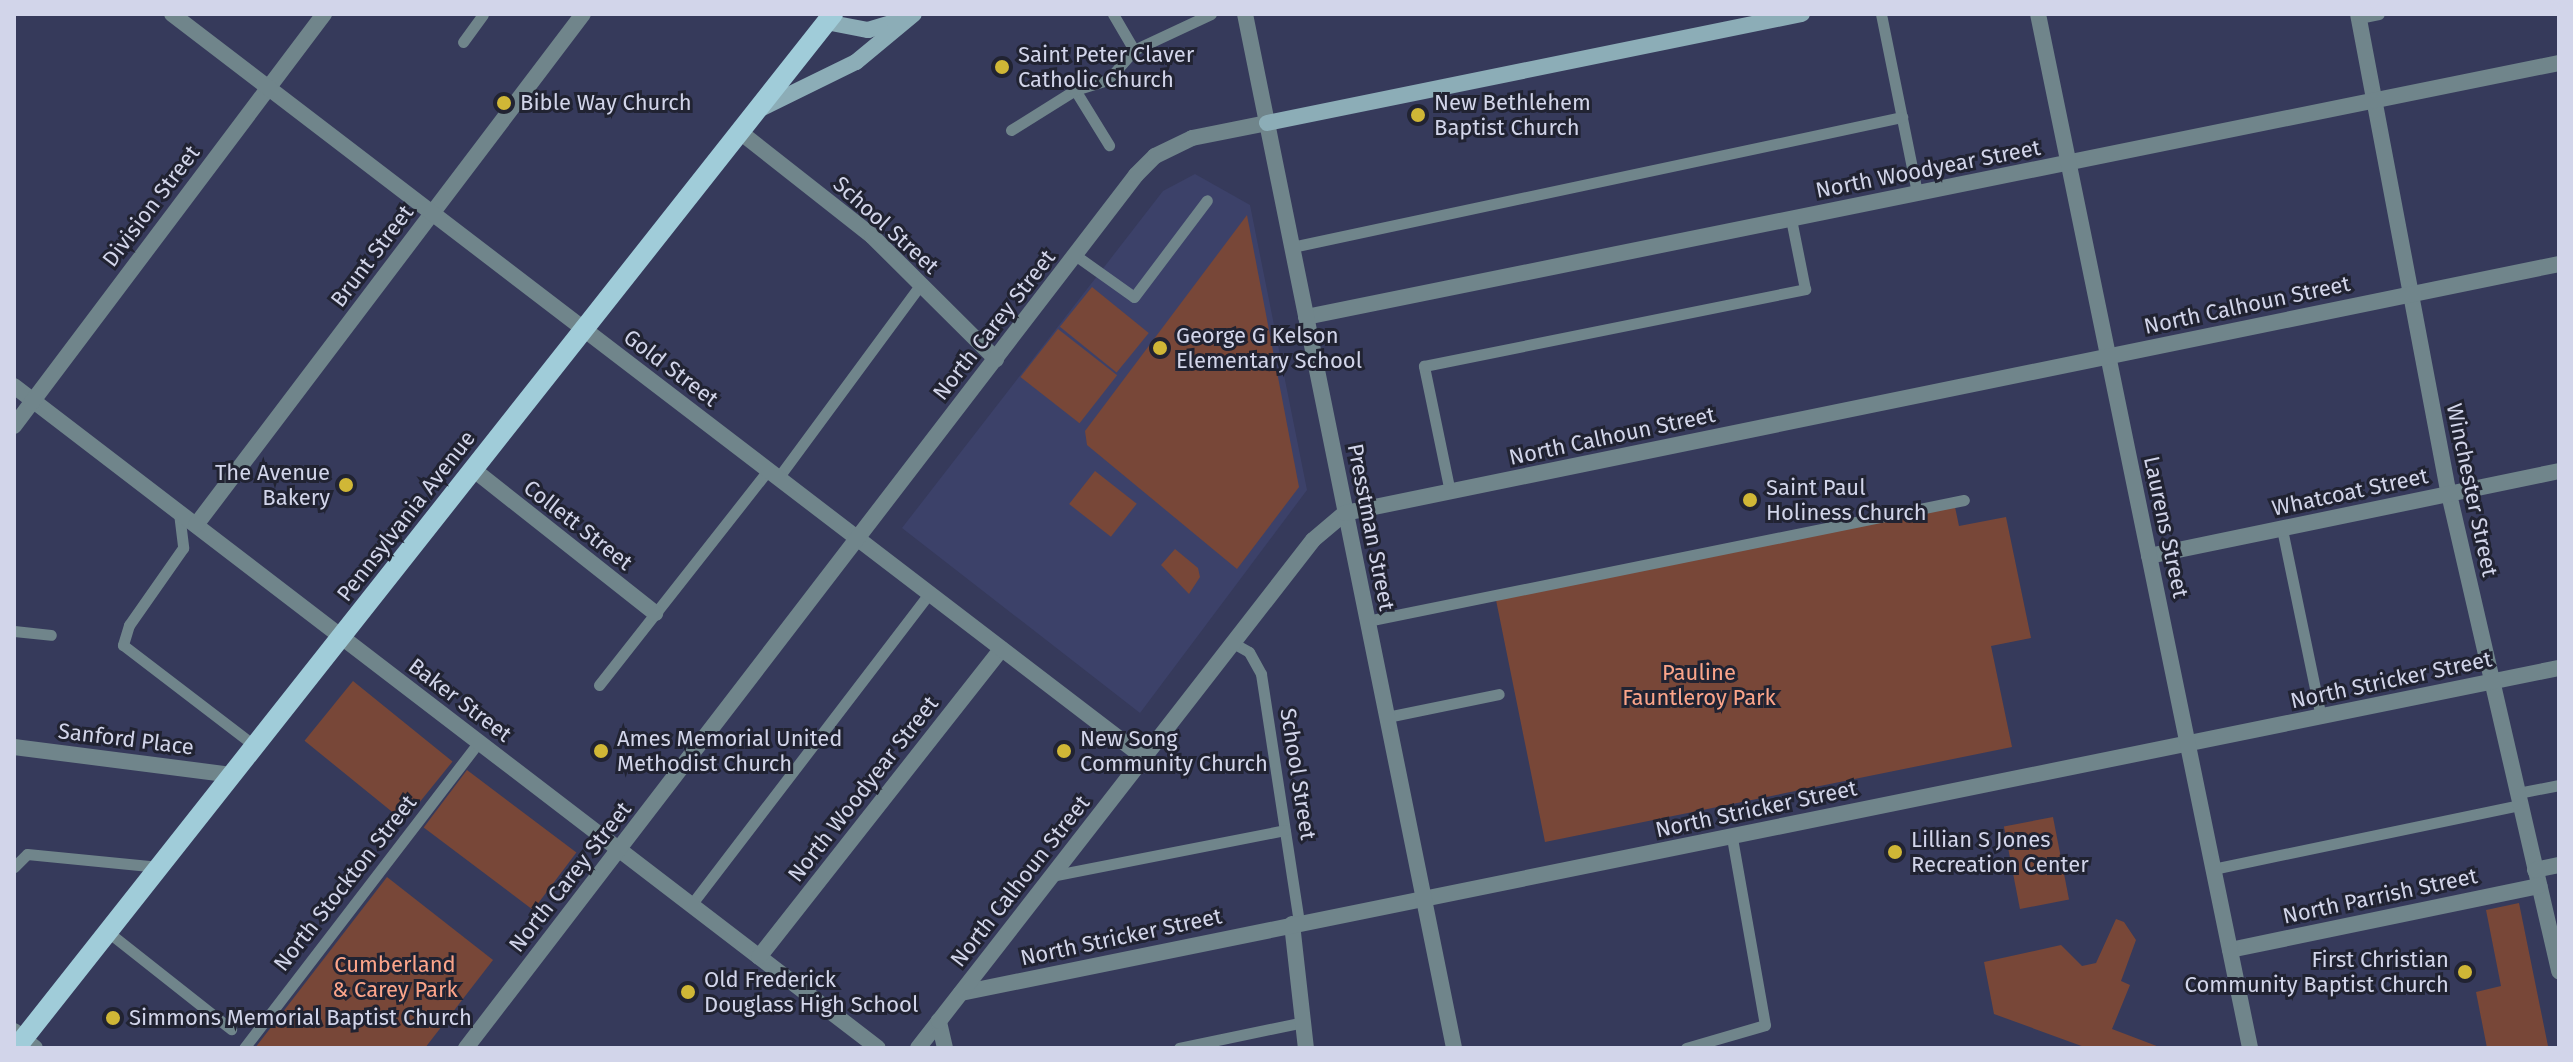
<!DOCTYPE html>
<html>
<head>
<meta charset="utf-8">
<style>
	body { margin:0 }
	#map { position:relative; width:2573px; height:1062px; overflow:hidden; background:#363a5b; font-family:"Fira Sans",sans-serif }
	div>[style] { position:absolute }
	.built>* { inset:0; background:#3c4169 }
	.green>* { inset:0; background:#784738; transform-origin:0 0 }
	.service>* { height:11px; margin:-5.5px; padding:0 5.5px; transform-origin:5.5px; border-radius:5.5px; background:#70858b }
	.minor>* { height:16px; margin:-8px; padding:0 8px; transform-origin:8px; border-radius:8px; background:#70858b }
	.tertiary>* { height:16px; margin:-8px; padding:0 8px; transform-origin:8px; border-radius:8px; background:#70858b }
	.secondary>* { height:16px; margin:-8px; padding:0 8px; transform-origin:8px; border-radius:8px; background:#8cadb7 }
	.primary>* { height:20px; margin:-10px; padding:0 10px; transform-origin:10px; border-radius:10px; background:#a0ccd9 }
	.dots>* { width:22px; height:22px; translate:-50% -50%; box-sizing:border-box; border:4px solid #212332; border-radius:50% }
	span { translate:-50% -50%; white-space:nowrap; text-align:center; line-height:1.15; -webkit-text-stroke:6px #212332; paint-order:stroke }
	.poi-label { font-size:22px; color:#d2d5ea }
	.left { translate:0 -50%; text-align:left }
	.right { translate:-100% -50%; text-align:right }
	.street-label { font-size:22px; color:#d2d5ea }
	.park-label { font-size:22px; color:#fca58a }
	.frame { position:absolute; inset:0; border:16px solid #d2d5ea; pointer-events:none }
</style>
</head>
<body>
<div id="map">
	<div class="built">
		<i style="clip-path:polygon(1195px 174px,1250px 205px,1307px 490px,1140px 713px,902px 528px,1163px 191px)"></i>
	</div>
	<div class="green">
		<i style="clip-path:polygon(1247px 215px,1299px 487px,1237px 569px,1087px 445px,1085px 431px)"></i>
		<i style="left:1092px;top:287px;width:73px;height:51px;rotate:39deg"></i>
		<i style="left:1058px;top:329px;width:75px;height:61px;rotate:38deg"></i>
		<i style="left:1095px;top:471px;width:53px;height:42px;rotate:38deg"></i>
		<i style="clip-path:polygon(1955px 507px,1959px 526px,2006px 517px,2031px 638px,1991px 646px,2012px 747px,1545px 842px,1496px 600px)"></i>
		<i style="clip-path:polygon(1175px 549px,1198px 568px,1200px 577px,1189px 594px,1161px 565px)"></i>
		<i style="left:353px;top:681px;width:128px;height:77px;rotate:39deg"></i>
		<i style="left:467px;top:770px;width:137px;height:72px;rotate:37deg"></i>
		<i style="left:2053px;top:817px;width:84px;height:50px;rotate:79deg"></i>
		<i style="clip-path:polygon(387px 877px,493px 960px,425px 1048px,255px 1048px)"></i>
		<i style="clip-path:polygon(2519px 903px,2548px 1046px,2487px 1048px,2476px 992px,2501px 986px,2486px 910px)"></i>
		<i style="clip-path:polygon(2116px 919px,2124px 922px,2136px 940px,2121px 981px,2130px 985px,2112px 1029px,2162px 1048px,2087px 1048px,1994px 1014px,1984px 962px,2061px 945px,2082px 966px,2096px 963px)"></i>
	</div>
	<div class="service">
		<i style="left:1881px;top:14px;width:183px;rotate:78.6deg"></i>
		<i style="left:2359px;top:18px;width:20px;rotate:-11deg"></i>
		<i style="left:463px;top:42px;width:34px;rotate:-54deg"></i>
		<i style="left:1134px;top:50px;width:85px;rotate:-25.1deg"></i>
		<i style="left:1075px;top:90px;width:65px;rotate:58.3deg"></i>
		<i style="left:1011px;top:130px;width:75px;rotate:-32deg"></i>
		<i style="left:1075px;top:90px;width:34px;rotate:-17deg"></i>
		<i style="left:1108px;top:80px;width:40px;rotate:-49deg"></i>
		<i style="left:1134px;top:50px;width:42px;rotate:-120.3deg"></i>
		<i style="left:1292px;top:247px;width:624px;rotate:-12.03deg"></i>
		<i style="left:1075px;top:255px;width:72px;rotate:35.4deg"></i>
		<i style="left:1134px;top:297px;width:121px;rotate:-53deg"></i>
		<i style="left:778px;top:478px;width:241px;rotate:-53.6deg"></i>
		<i style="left:1450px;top:492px;width:129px;rotate:-101.7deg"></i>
		<i style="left:1424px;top:366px;width:389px;rotate:-11.4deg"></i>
		<i style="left:1805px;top:289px;width:71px;rotate:-101.3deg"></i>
		<i style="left:179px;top:513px;width:35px;rotate:83deg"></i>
		<i style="left:183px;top:548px;width:94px;rotate:125deg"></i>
		<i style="left:129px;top:625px;width:21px;rotate:107deg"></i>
		<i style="left:123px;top:645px;width:166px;rotate:37.4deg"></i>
		<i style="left:2282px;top:529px;width:192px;rotate:78.3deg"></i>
		<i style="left:1367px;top:621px;width:609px;rotate:-11.46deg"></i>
		<i style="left:14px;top:631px;width:37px;rotate:6deg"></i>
		<i style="left:1233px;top:643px;width:18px;rotate:29deg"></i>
		<i style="left:1249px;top:652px;width:25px;rotate:61deg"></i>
		<i style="left:1261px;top:674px;width:252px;rotate:81.3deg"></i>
		<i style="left:599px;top:685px;width:273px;rotate:-51.8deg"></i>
		<i style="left:1387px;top:717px;width:114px;rotate:-11.6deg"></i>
		<i style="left:2518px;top:793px;width:42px;rotate:-11deg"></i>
		<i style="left:14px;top:867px;width:18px;rotate:-45deg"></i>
		<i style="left:27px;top:854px;width:133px;rotate:5.6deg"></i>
		<i style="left:2213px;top:869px;width:314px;rotate:-11.8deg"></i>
		<i style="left:1051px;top:876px;width:238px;rotate:-11.1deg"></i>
		<i style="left:691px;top:905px;width:392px;rotate:-52.6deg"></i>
		<i style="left:108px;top:932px;width:157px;rotate:38.3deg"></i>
		<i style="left:244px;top:1048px;width:386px;rotate:-52.5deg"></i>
		<i style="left:1179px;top:1048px;width:127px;rotate:-11.8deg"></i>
		<i style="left:1686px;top:1048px;width:82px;rotate:-16.2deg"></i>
		<i style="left:1765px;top:1025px;width:191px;rotate:-100deg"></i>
	</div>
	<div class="minor">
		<i style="left:2358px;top:14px;width:489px;rotate:79.3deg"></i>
		<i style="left:2449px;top:494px;width:490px;rotate:77deg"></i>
		<i style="left:740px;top:132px;width:168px;rotate:38.2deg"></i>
		<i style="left:872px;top:236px;width:175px;rotate:44.8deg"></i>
		<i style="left:1306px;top:317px;width:1278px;rotate:-11.46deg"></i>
		<i style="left:14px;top:386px;width:1088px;rotate:37.46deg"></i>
		<i style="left:14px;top:426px;width:516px;rotate:-53.04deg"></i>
		<i style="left:474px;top:470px;width:231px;rotate:38.3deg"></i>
		<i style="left:196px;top:525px;width:641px;rotate:-52.86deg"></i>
		<i style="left:2149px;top:556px;width:419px;rotate:-11.7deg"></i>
		<i style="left:14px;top:747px;width:221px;rotate:7.3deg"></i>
		<i style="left:2535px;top:870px;width:25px;rotate:-12deg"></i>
		<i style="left:1292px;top:924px;width:125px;rotate:83.6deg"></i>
		<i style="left:2230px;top:950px;width:316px;rotate:-11.7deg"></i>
		<i style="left:759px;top:957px;width:392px;rotate:-51.8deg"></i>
		<i style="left:961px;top:993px;width:1631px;rotate:-11.5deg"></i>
		<i style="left:14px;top:1031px;width:27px;rotate:39deg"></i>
		<i style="left:918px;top:1048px;width:34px;rotate:-52deg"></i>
	</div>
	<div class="tertiary">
		<i style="left:172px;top:14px;width:1223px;rotate:37.42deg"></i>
		<i style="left:1245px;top:14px;width:1055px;rotate:78.57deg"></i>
		<i style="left:2038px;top:14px;width:1056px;rotate:78.41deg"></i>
		<i style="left:466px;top:1048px;width:1100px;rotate:-52.49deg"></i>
		<i style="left:1136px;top:175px;width:27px;rotate:-45deg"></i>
		<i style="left:1155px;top:156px;width:41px;rotate:-25.9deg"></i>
		<i style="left:1192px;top:138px;width:76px;rotate:-11.3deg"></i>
		<i style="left:945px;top:1048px;width:28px;rotate:-103deg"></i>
		<i style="left:939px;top:1021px;width:609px;rotate:-52.13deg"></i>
		<i style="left:1313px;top:540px;width:42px;rotate:-40.2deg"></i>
		<i style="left:1345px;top:513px;width:1239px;rotate:-11.59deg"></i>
	</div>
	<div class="secondary">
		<i style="left:826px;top:22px;width:43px;rotate:10.8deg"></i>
		<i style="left:868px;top:30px;width:34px;rotate:-17deg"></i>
		<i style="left:760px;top:109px;width:107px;rotate:-26.1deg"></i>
		<i style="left:856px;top:62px;width:75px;rotate:-39.6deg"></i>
		<i style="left:1267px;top:123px;width:546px;rotate:-11.52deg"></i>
	</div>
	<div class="primary">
		<i style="left:16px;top:1048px;width:1318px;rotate:-51.69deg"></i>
	</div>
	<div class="dots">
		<i style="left:1002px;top:67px;background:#d0b736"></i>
		<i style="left:504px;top:103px;background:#d0b736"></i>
		<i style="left:1418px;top:115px;background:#d0b736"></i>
		<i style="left:1160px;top:348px;background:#d0b736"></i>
		<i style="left:346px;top:485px;background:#d0b736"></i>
		<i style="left:1750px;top:500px;background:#d0b736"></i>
		<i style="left:601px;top:751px;background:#d0b736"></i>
		<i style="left:1064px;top:751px;background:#d0b736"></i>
		<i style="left:1895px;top:852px;background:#d0b736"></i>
		<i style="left:2465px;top:972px;background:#d0b736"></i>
		<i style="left:688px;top:992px;background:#d0b736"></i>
		<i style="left:113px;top:1018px;background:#d0b736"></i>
	</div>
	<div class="poi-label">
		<span class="left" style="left:1018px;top:67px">Saint Peter Claver<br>Catholic Church</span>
		<span class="left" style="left:1434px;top:115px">New Bethlehem<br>Baptist Church</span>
		<span class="left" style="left:520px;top:103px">Bible Way Church</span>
		<span class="left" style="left:1176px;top:348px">George G Kelson<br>Elementary School</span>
		<span class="right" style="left:330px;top:485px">The Avenue<br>Bakery</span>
		<span class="left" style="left:1766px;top:500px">Saint Paul<br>Holiness Church</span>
		<span class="left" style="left:617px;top:751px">Ames Memorial United<br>Methodist Church</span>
		<span class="left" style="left:1080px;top:751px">New Song<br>Community Church</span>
		<span class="left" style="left:1911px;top:852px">Lillian S Jones<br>Recreation Center</span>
		<span class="right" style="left:2449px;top:972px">First Christian<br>Community Baptist Church</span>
		<span class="left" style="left:704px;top:992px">Old Frederick<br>Douglass High School</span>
		<span class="left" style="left:129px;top:1018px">Simmons Memorial Baptist Church</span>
	</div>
	<div class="street-label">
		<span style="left:1928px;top:169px;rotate:-11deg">North Woodyear Street</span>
		<span style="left:151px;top:206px;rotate:-53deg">Division Street</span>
		<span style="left:886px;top:225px;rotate:42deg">School Street</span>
		<span style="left:372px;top:256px;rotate:-53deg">Brunt Street</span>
		<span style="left:2247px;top:305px;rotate:-12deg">North Calhoun Street</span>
		<span style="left:994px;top:325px;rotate:-52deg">North Carey Street</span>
		<span style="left:671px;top:368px;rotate:37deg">Gold Street</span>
		<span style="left:1612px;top:436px;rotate:-12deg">North Calhoun Street</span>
		<span style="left:2472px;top:490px;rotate:78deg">Winchester Street</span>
		<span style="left:2350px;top:492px;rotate:-12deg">Whatcoat Street</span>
		<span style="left:406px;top:516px;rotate:-52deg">Pennsylvania Avenue</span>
		<span style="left:578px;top:525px;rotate:38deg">Collett Street</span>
		<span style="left:1371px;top:527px;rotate:79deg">Presstman Street</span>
		<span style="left:2166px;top:527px;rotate:78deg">Laurens Street</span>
		<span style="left:2391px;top:680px;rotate:-12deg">North Stricker Street</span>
		<span style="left:460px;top:700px;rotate:37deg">Baker Street</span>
		<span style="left:126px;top:739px;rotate:7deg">Sanford Place</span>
		<span style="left:1298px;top:774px;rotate:81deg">School Street</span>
		<span style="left:863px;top:789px;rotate:-52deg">North Woodyear Street</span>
		<span style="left:1756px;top:809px;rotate:-12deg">North Stricker Street</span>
		<span style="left:570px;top:877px;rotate:-52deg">North Carey Street</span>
		<span style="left:1020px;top:881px;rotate:-52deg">North Calhoun Street</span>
		<span style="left:345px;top:883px;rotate:-52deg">North Stockton Street</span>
		<span style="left:2380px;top:896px;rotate:-12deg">North Parrish Street</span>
		<span style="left:1121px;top:937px;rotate:-12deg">North Stricker Street</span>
	</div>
	<div class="park-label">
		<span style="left:1699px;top:685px">Pauline<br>Fauntleroy Park</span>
		<span style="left:395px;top:977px">Cumberland<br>&amp; Carey Park</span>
	</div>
	<div class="frame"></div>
</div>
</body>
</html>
